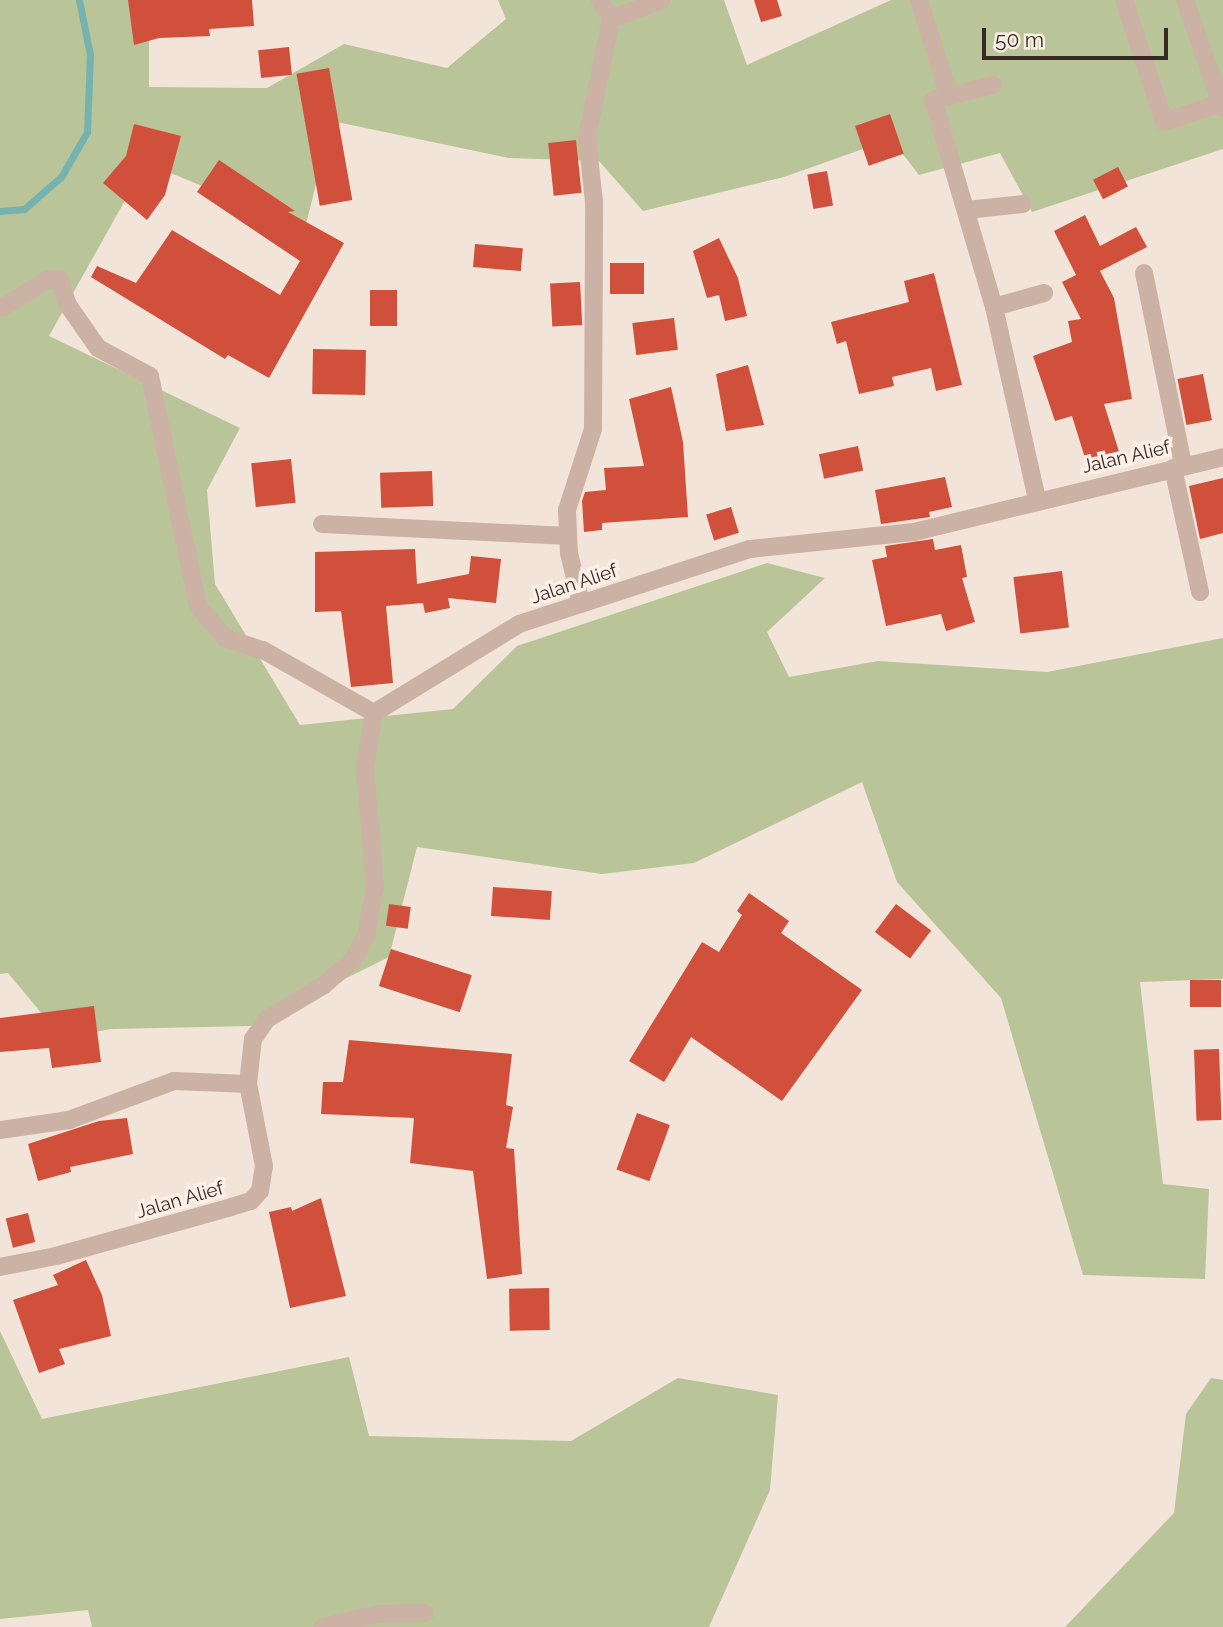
<!DOCTYPE html>
<html>
<head>
<meta charset="utf-8">
<style>
	body { margin:0 }
	#map { position:relative; width:1223px; height:1627px; overflow:hidden; background:#f3e4d9; font-family:Raleway,sans-serif }
	div>[style] { position:absolute }
	.green>* { inset:0; background:#b9c498 }
	.stream>* { height:7px; margin:-3.5px; padding:0 3.5px; transform-origin:3.5px; border-radius:3.5px; background:#76b3af }
	.building>* { inset:0; background:#d0503b; transform-origin:0 0 }
	.minor>* { height:18px; margin:-9px; padding:0 9px; transform-origin:9px; border-radius:9px; background:#ccb2a4 }
	span { translate:-50% -50%; white-space:nowrap; text-align:center; line-height:1.15; -webkit-text-stroke:7px #fbefe6; paint-order:stroke }
	.street-label { font-size:19px; color:#372a26 }
	.scale { position:absolute; left:982px; top:28px; width:186px; height:32px; box-sizing:border-box; border:4px solid #372a26; border-top:0; padding-left:9px; font-size:21px; line-height:24px; white-space:nowrap; color:#372a26; -webkit-text-stroke:5px #fbefe6; paint-order:stroke }
</style>
</head>
<body>
<div id="map">
	<div class="green">
		<i style="clip-path:polygon(0 0,149px 0,149px 87px,267px 88px,344px 44px,447px 68px,506px 19px,498px 0,724px 0,747px 65px,891px 0,1223px 0,1223px 149px,1032px 212px,1000px 153px,919px 175px,891px 139px,784px 177px,643px 211px,599px 161px,509px 158px,332px 121px,305px 228px,146px 163px,49px 336px,240px 428px,207px 490px,215px 584px,300px 725px,453px 709px,517px 646px,767px 563px,825px 578px,767px 632px,789px 677px,878px 661px,1047px 672px,1223px 638px,1223px 979px,1140px 982px,1163px 1184px,1209px 1189px,1205px 1279px,1083px 1275px,1001px 998px,897px 882px,862px 782px,694px 863px,602px 874px,417px 847px,389px 957px,250px 1026px,111px 1029px,62px 1038px,8px 973px,0 974px)"></i>
		<i style="clip-path:polygon(0 1331px,42px 1419px,349px 1357px,369px 1436px,571px 1441px,678px 1378px,778px 1395px,770px 1490px,709px 1627px,92px 1627px,88px 1610px,0 1619px)"></i>
		<i style="clip-path:polygon(1211px 1378px,1223px 1380px,1223px 1627px,1065px 1627px,1174px 1513px,1186px 1414px)"></i>
	</div>
	<div class="stream">
		<i style="left:0;top:211px;width:24px;rotate:-5deg"></i>
		<i style="left:24px;top:209px;width:49px;rotate:-40.9deg"></i>
		<i style="left:61px;top:177px;width:52px;rotate:-60deg"></i>
		<i style="left:87px;top:132px;width:77px;rotate:-87.8deg"></i>
		<i style="left:90px;top:55px;width:56px;rotate:-101.3deg"></i>
	</div>
	<div class="building">
		<i style="clip-path:polygon(128px 0,252px 0,254px 26px,209px 29px,210px 36px,159px 38px,134px 45px)"></i>
		<i style="clip-path:polygon(754px 0,777px 0,782px 16px,761px 22px)"></i>
		<i style="left:289px;top:47px;width:28px;height:31px;rotate:84deg"></i>
		<i style="left:329px;top:68px;width:134px;height:33px;rotate:80deg"></i>
		<i style="left:890px;top:114px;width:42px;height:37px;rotate:71deg"></i>
		<i style="clip-path:polygon(134px 124px,181px 136px,165px 195px,147px 220px,103px 183px,126px 156px)"></i>
		<i style="left:576px;top:140px;width:53px;height:28px;rotate:84deg"></i>
		<i style="clip-path:polygon(219px 160px,295px 211px,288px 212px,344px 243px,269px 378px,228px 355px,225px 359px,91px 277px,97px 266px,136px 283px,172px 230px,280px 295px,300px 261px,197px 192px)"></i>
		<i style="left:1118px;top:167px;width:22px;height:28px;rotate:63deg"></i>
		<i style="left:827px;top:171px;width:35px;height:20px;rotate:80deg"></i>
		<i style="clip-path:polygon(1085px 215px,1100px 246px,1136px 227px,1147px 247px,1100px 271px,1114px 298px,1132px 399px,1104px 404px,1122px 461px,1089px 471px,1072px 416px,1055px 421px,1033px 356px,1072px 342px,1068px 321px,1081px 319px,1062px 282px,1076px 275px,1054px 231px)"></i>
		<i style="clip-path:polygon(719px 238px,738px 278px,747px 316px,725px 321px,719px 295px,707px 298px,693px 251px)"></i>
		<i style="left:475px;top:244px;width:48px;height:23px;rotate:5deg"></i>
		<i style="left:644px;top:263px;width:31px;height:34px;rotate:90deg"></i>
		<i style="clip-path:polygon(934px 273px,962px 385px,936px 391px,931px 368px,892px 377px,894px 386px,859px 394px,846px 341px,837px 344px,831px 322px,909px 302px,904px 281px)"></i>
		<i style="left:580px;top:282px;width:43px;height:30px;rotate:87deg"></i>
		<i style="left:370px;top:290px;width:27px;height:36px"></i>
		<i style="left:674px;top:318px;width:32px;height:42px;rotate:83deg"></i>
		<i style="left:313px;top:349px;width:53px;height:45px;rotate:1deg"></i>
		<i style="clip-path:polygon(748px 365px,764px 425px,726px 431px,716px 374px)"></i>
		<i style="left:1203px;top:374px;width:47px;height:26px;rotate:79deg"></i>
		<i style="clip-path:polygon(671px 387px,683px 442px,688px 517px,602px 523px,602px 530px,584px 532px,582px 501px,585px 492px,606px 490px,604px 468px,644px 466px,629px 399px)"></i>
		<i style="left:858px;top:446px;width:25px;height:40px;rotate:78deg"></i>
		<i style="left:291px;top:459px;width:44px;height:40px;rotate:84deg"></i>
		<i style="left:432px;top:471px;width:35px;height:52px;rotate:88deg"></i>
		<i style="clip-path:polygon(945px 477px,952px 507px,929px 512px,930px 517px,881px 524px,875px 490px)"></i>
		<i style="clip-path:polygon(1223px 478px,1223px 533px,1200px 539px,1189px 486px)"></i>
		<i style="left:731px;top:507px;width:27px;height:26px;rotate:73deg"></i>
		<i style="clip-path:polygon(933px 539px,935px 550px,961px 545px,967px 577px,962px 578px,975px 622px,946px 631px,941px 614px,886px 626px,872px 560px,887px 557px,885px 546px)"></i>
		<i style="clip-path:polygon(415px 549px,417px 584px,469px 574px,471px 556px,501px 559px,496px 603px,448px 598px,450px 608px,425px 613px,423px 603px,386px 606px,393px 683px,351px 687px,341px 611px,315px 612px,315px 552px)"></i>
		<i style="left:1062px;top:571px;width:57px;height:49px;rotate:83deg"></i>
		<i style="left:493px;top:887px;width:59px;height:29px;rotate:4deg"></i>
		<i style="clip-path:polygon(749px 893px,789px 921px,781px 933px,862px 990px,782px 1101px,691px 1037px,664px 1082px,629px 1061px,702px 942px,719px 952px,742px 915px,737px 911px)"></i>
		<i style="left:389px;top:904px;width:22px;height:22px;rotate:8deg"></i>
		<i style="left:896px;top:904px;width:44px;height:35px;rotate:37deg"></i>
		<i style="left:391px;top:949px;width:85px;height:39px;rotate:18deg"></i>
		<i style="left:1190px;top:980px;width:31px;height:27px"></i>
		<i style="clip-path:polygon(94px 1006px,101px 1062px,52px 1068px,49px 1048px,0 1052px,0 1018px)"></i>
		<i style="clip-path:polygon(349px 1040px,512px 1054px,506px 1105px,513px 1107px,506px 1148px,514px 1149px,522px 1274px,487px 1279px,473px 1171px,410px 1163px,414px 1118px,321px 1114px,323px 1082px,343px 1082px)"></i>
		<i style="left:1219px;top:1049px;width:71px;height:25px;rotate:88deg"></i>
		<i style="left:637px;top:1113px;width:35px;height:60px;rotate:20deg"></i>
		<i style="clip-path:polygon(127px 1118px,133px 1154px,70px 1167px,71px 1172px,38px 1181px,28px 1144px,99px 1121px)"></i>
		<i style="clip-path:polygon(321px 1198px,346px 1296px,290px 1308px,269px 1212px,291px 1207px,292px 1211px)"></i>
		<i style="left:28px;top:1213px;width:30px;height:23px;rotate:76deg"></i>
		<i style="clip-path:polygon(86px 1260px,102px 1295px,111px 1336px,59px 1349px,65px 1364px,39px 1373px,13px 1300px,58px 1285px,53px 1275px)"></i>
		<i style="left:549px;top:1288px;width:42px;height:40px;rotate:89deg"></i>
	</div>
	<div class="minor">
		<i style="left:600px;top:0;width:22px;rotate:60deg"></i>
		<i style="left:919px;top:0;width:101px;rotate:72.6deg"></i>
		<i style="left:949px;top:96px;width:16px;rotate:166deg"></i>
		<i style="left:933px;top:100px;width:216px;rotate:73.6deg"></i>
		<i style="left:994px;top:307px;width:197px;rotate:77.4deg"></i>
		<i style="left:1124px;top:0;width:128px;rotate:71.8deg"></i>
		<i style="left:1164px;top:122px;width:60px;rotate:-18.4deg"></i>
		<i style="left:1185px;top:0;width:114px;rotate:70.6deg"></i>
		<i style="left:949px;top:96px;width:45px;rotate:-14deg"></i>
		<i style="left:967px;top:210px;width:56px;rotate:-6.1deg"></i>
		<i style="left:1144px;top:273px;width:196px;rotate:78.5deg"></i>
		<i style="left:3px;top:307px;width:52px;rotate:-31.5deg"></i>
		<i style="left:47px;top:280px;width:12px;rotate:-5deg"></i>
		<i style="left:59px;top:279px;width:28px;rotate:71deg"></i>
		<i style="left:68px;top:305px;width:52px;rotate:55.1deg"></i>
		<i style="left:98px;top:348px;width:59px;rotate:28.3deg"></i>
		<i style="left:150px;top:376px;width:235px;rotate:78.2deg"></i>
		<i style="left:198px;top:606px;width:42px;rotate:49.8deg"></i>
		<i style="left:225px;top:638px;width:40px;rotate:18deg"></i>
		<i style="left:263px;top:650px;width:128px;rotate:29.6deg"></i>
		<i style="left:994px;top:307px;width:52px;rotate:-15.6deg"></i>
		<i style="left:1173px;top:468px;width:127px;rotate:77.7deg"></i>
		<i style="left:322px;top:524px;width:246px;rotate:2.8deg"></i>
		<i style="left:581px;top:604px;width:52px;rotate:-103.2deg"></i>
		<i style="left:569px;top:553px;width:43px;rotate:-92.7deg"></i>
		<i style="left:567px;top:510px;width:85px;rotate:-72.2deg"></i>
		<i style="left:593px;top:429px;width:227px;rotate:-89.7deg"></i>
		<i style="left:594px;top:202px;width:64px;rotate:-96.2deg"></i>
		<i style="left:587px;top:138px;width:121px;rotate:-78.6deg"></i>
		<i style="left:611px;top:19px;width:54px;rotate:-20.4deg"></i>
		<i style="left:0;top:1130px;width:70px;rotate:-8.2deg"></i>
		<i style="left:69px;top:1120px;width:112px;rotate:-20.4deg"></i>
		<i style="left:174px;top:1081px;width:74px;rotate:2.3deg"></i>
		<i style="left:0;top:1267px;width:57px;rotate:-11.1deg"></i>
		<i style="left:56px;top:1256px;width:182px;rotate:-15.6deg"></i>
		<i style="left:231px;top:1207px;width:21px;rotate:-17deg"></i>
		<i style="left:251px;top:1201px;width:13px;rotate:-48deg"></i>
		<i style="left:260px;top:1191px;width:25px;rotate:-81deg"></i>
		<i style="left:264px;top:1166px;width:84px;rotate:-101deg"></i>
		<i style="left:248px;top:1084px;width:45px;rotate:-83.7deg"></i>
		<i style="left:253px;top:1039px;width:24px;rotate:-55deg"></i>
		<i style="left:267px;top:1019px;width:66px;rotate:-30.8deg"></i>
		<i style="left:324px;top:985px;width:38px;rotate:-41deg"></i>
		<i style="left:353px;top:960px;width:27px;rotate:-62deg"></i>
		<i style="left:366px;top:936px;width:50px;rotate:-79.6deg"></i>
		<i style="left:375px;top:887px;width:120px;rotate:-94.8deg"></i>
		<i style="left:365px;top:767px;width:55px;rotate:-80.5deg"></i>
		<i style="left:374px;top:713px;width:170px;rotate:-31.5deg"></i>
		<i style="left:519px;top:624px;width:243px;rotate:-18deg"></i>
		<i style="left:750px;top:549px;width:165px;rotate:-5.9deg"></i>
		<i style="left:914px;top:532px;width:318px;rotate:-13.6deg"></i>
		<i style="left:323px;top:1627px;width:57px;rotate:-13.1deg"></i>
		<i style="left:379px;top:1614px;width:46px;rotate:-1.2deg"></i>
	</div>
	<div class="street-label">
		<span style="left:1126px;top:457px;rotate:-13deg">Jalan Alief</span>
		<span style="left:574px;top:584px;rotate:-18deg">Jalan Alief</span>
		<span style="left:180px;top:1200px;rotate:-16deg">Jalan Alief</span>
	</div>
	<div class="scale">50 m</div>
</div>
</body>
</html>
